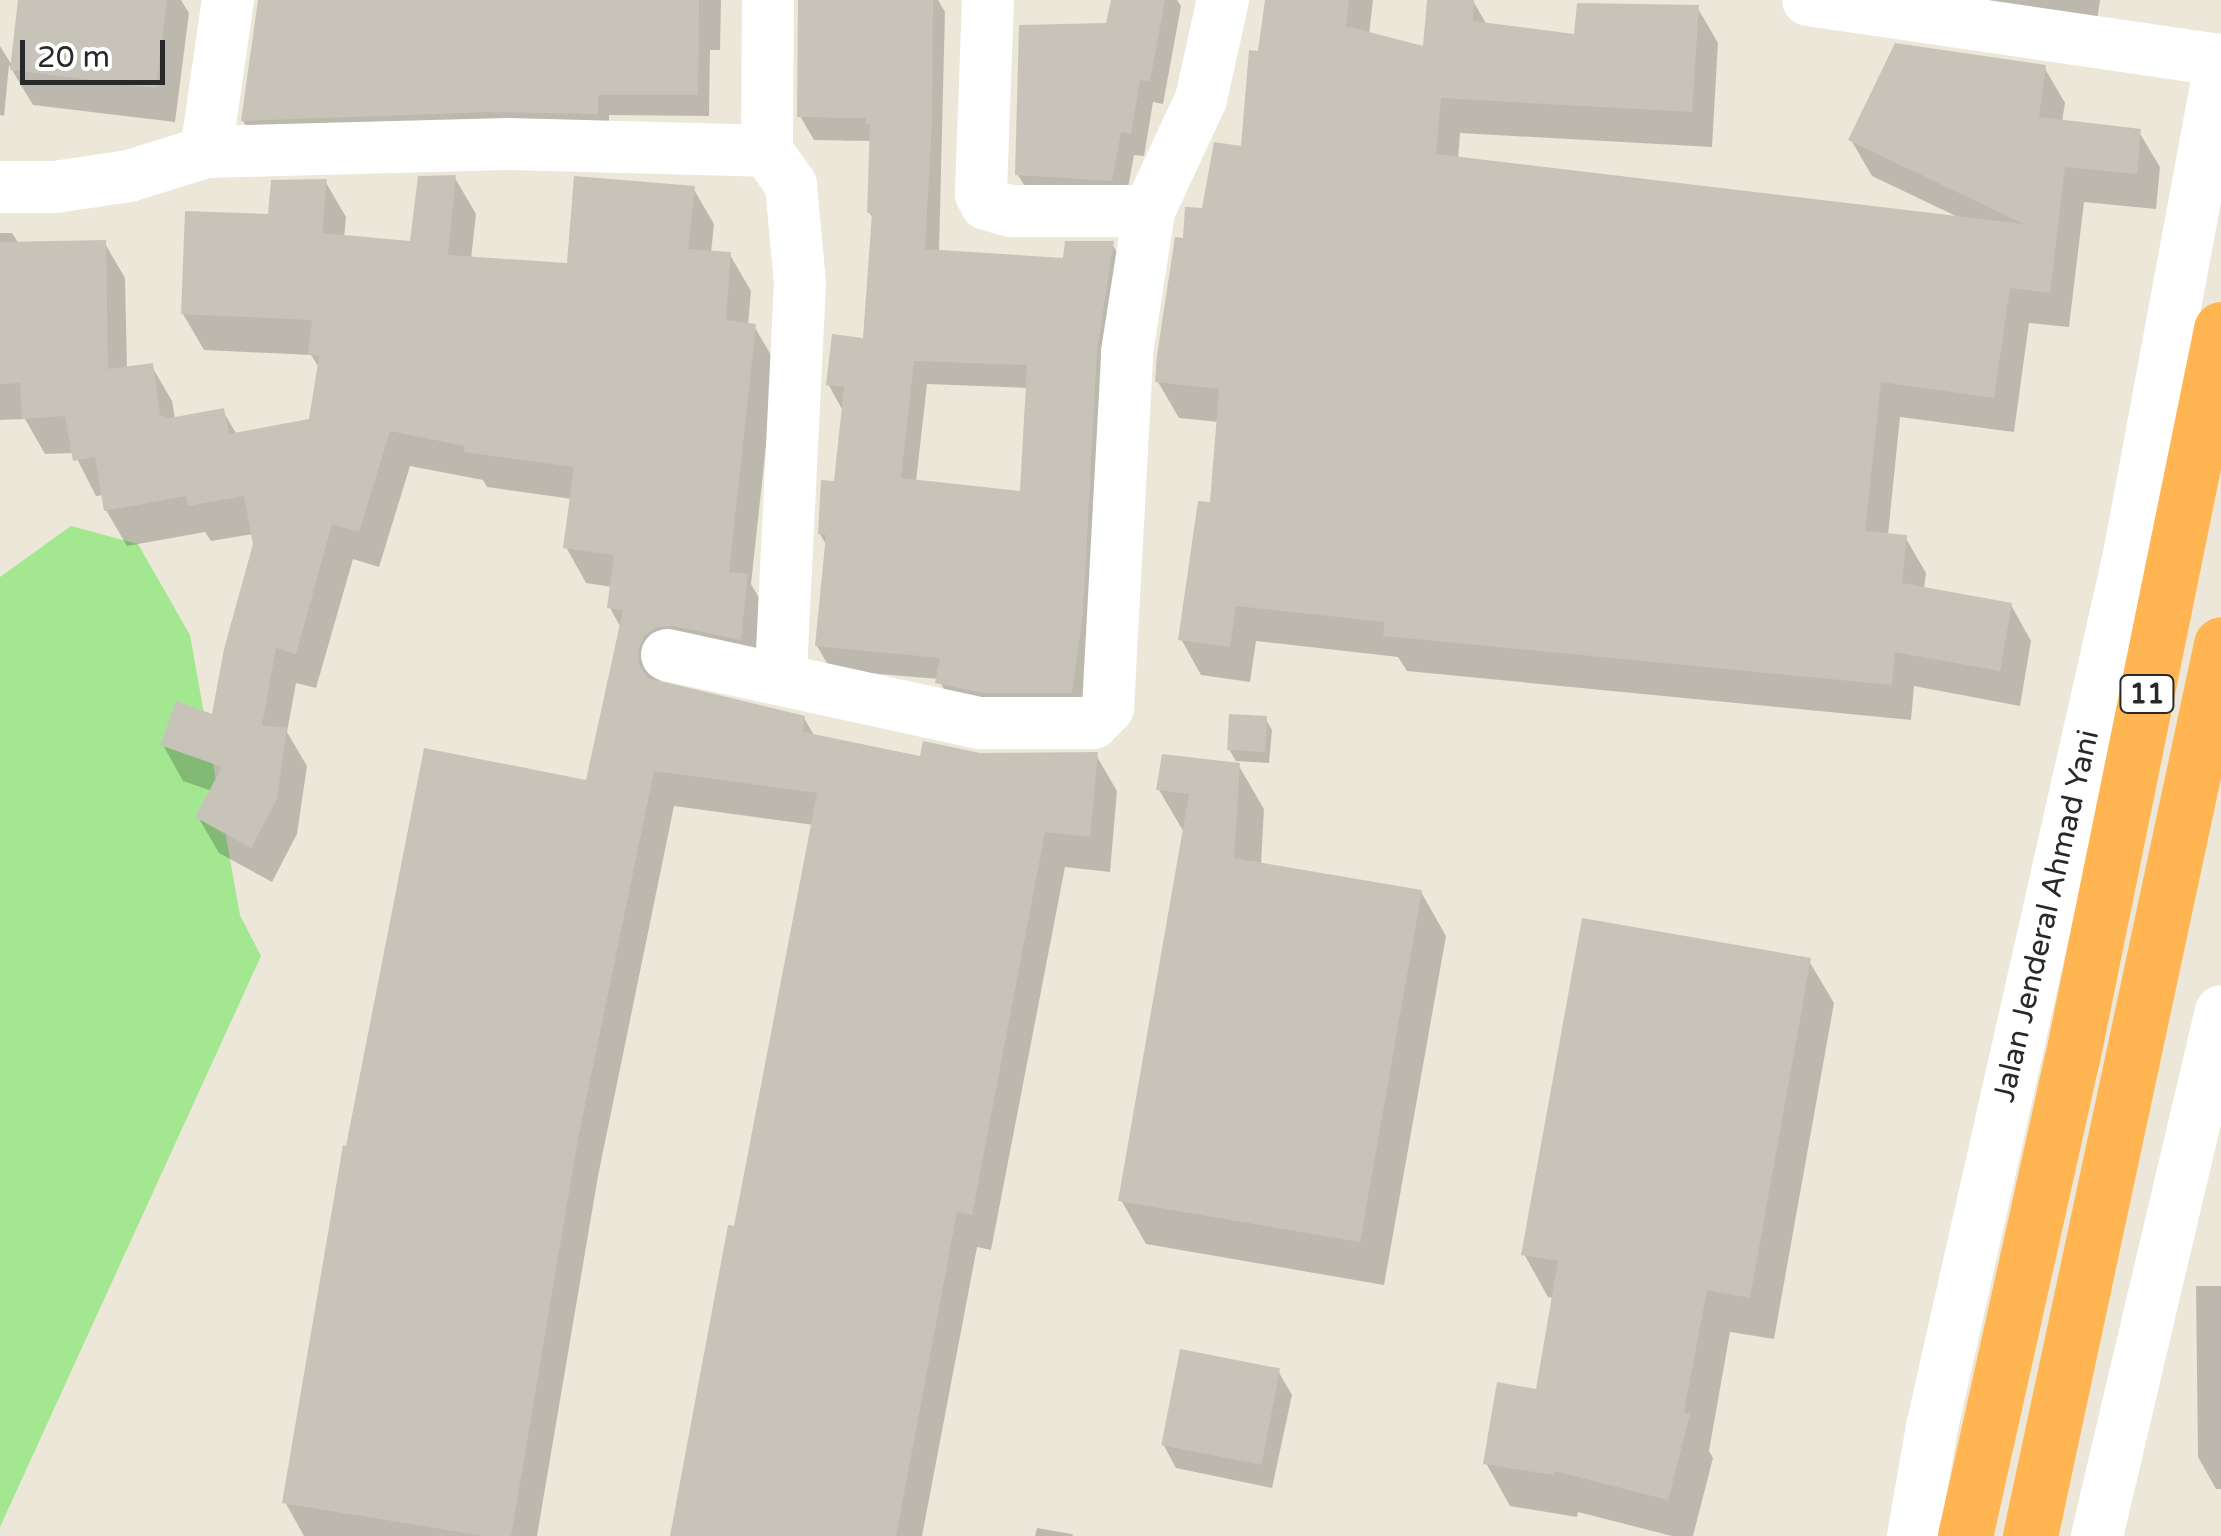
<!DOCTYPE html>
<html>
<head>
<meta charset="utf-8">
<style>
	body { margin:0 }
	#map { position:relative; width:2221px; height:1536px; overflow:hidden; background:#ece7d9; font-family:"Varela Round",sans-serif }
	div>[style] { position:absolute }
	.green>* { inset:0; background:#a3e891 }
	.shadow>* { inset:0; background:#0003 }
	.building>* { inset:0; background:#c8c3b9; transform-origin:0 0 }
	.minor>* { height:52px; margin:-26px; padding:0 26px; transform-origin:26px; border-radius:26px; background:#fff }
	.highway>* { height:55px; margin:-27.5px; padding:0 27.5px; transform-origin:27.5px; border-radius:27.5px; background:#ffb552 }
	span { translate:-50% -50%; white-space:nowrap; text-align:center; line-height:1.15; -webkit-text-stroke:10px #fff; paint-order:stroke }
	.shield-label span { padding:2px 8px; background:#fff; border:2px solid; border-radius:8px; -webkit-text-stroke-width:0 }
	.shield-label { font-size:28px; color:#292929; font-weight:700 }
	.street-label { font-size:30px; color:#292929 }
	.scale { position:absolute; left:20px; top:40px; width:145px; height:45px; box-sizing:border-box; border:5px solid #292929; border-top:0; padding-left:12px; font-size:30px; line-height:35px; white-space:nowrap; color:#292929; -webkit-text-stroke:8px #fff; paint-order:stroke }
</style>
</head>
<body>
<div id="map">
	<div class="green">
		<i style="clip-path:polygon(71px 526px,138px 544px,190px 635px,240px 915px,261px 956px,0 1527px,0 577px)"></i>
	</div>
	<div class="shadow">
		<i style="clip-path:polygon(21px 0,181px 0,189px 13px,175px 122px,33px 105px,9px 65px,4px 116px,0 115px,0 46px,13px 67px)"></i>
		<i style="clip-path:polygon(260px 0,721px 0,720px 50px,710px 50px,709px 116px,609px 115px,609px 135px,256px 142px,243px 121px)"></i>
		<i style="clip-path:polygon(evenodd,800px 0,938px 0,945px 12px,939px 252px,1065px 260px,1112px 244px,1126px 267px,1085px 716px,952px 706px,939px 679px,831px 670px,817px 646px,827px 546px,820px 534px,836px 484px,842px 409px,828px 384px,866px 341px,874px 220px,869px 212px,872px 141px,814px 140px,800px 116px,800px 0,927px 384px,1028px 388px,1022px 494px,916px 482px,927px 384px)"></i>
		<i style="clip-path:polygon(1113px 0,1177px 0,1181px 6px,1163px 104px,1153px 102px,1144px 156px,1134px 155px,1125px 204px,1032px 198px,1018px 175px,1108px 26px)"></i>
		<i style="clip-path:polygon(1283px 0,1373px 0,1369px 35px,1425px 49px,1429px 0,1473px 1px,1487px 25px,1577px 37px,1697px 7px,1718px 43px,1712px 147px,1460px 133px,1458px 160px,1960px 218px,1872px 176px,1851px 140px,2044px 67px,2065px 103px,2062px 122px,2139px 132px,2160px 167px,2156px 209px,2084px 202px,2069px 327px,2029px 323px,2014px 432px,1900px 417px,1888px 535px,1905px 537px,1926px 573px,1924px 589px,2011px 605px,2031px 641px,2020px 706px,1914px 686px,1911px 720px,1407px 671px,1398px 657px,1256px 641px,1250px 682px,1201px 675px,1181px 639px,1212px 505px,1219px 422px,1179px 418px,1158px 382px,1185px 241px,1244px 148px,1278px 61px)"></i>
		<i style="clip-path:polygon(1933px 0,2100px 0,2095px 35px)"></i>
		<i style="clip-path:polygon(455px 178px,476px 214px,471px 259px,569px 266px,693px 188px,714px 224px,711px 253px,730px 255px,751px 291px,748px 325px,754px 326px,775px 362px,751px 584px,767px 612px,761px 675px,664px 672px,657px 686px,804px 718px,815px 737px,922px 759px,1096px 755px,1117px 791px,1110px 872px,1065px 867px,991px 1250px,977px 1247px,922px 1536px,673px 1536px,814px 825px,674px 806px,598px 1176px,537px 1536px,304px 1536px,285px 1502px,348px 1149px,588px 783px,621px 628px,610px 608px,612px 587px,586px 583px,566px 547px,572px 499px,487px 487px,483px 480px,410px 466px,379px 567px,353px 559px,316px 688px,296px 683px,287px 732px,307px 766px,297px 834px,272px 882px,219px 853px,198px 817px,212px 791px,183px 781px,163px 745px,214px 718px,255px 544px,253px 534px,211px 541px,205px 532px,127px 546px,106px 510px,104px 495px,96px 496px,74px 453px,45px 454px,25px 419px,0 420px,0 233px,12px 233px,19px 244px,104px 242px,125px 278px,127px 369px,151px 365px,172px 401px,175px 419px,223px 411px,237px 435px,311px 421px,320px 369px,311px 355px,204px 350px,183px 314px,270px 217px,325px 181px,346px 217px,344px 238px,412px 244px)"></i>
		<i style="clip-path:polygon(1265px 718px,1272px 730px,1269px 763px,1236px 761px,1264px 809px,1261px 865px,1421px 892px,1446px 936px,1384px 1285px,1146px 1244px,1121px 1200px,1185px 834px,1159px 790px,1238px 765px,1229px 749px)"></i>
		<i style="clip-path:polygon(1809px 961px,1834px 1003px,1774px 1339px,1730px 1332px,1709px 1451px,1713px 1458px,1693px 1536px,1672px 1536px,1578px 1512px,1577px 1517px,1510px 1506px,1486px 1463px,1538px 1392px,1554px 1298px,1548px 1297px,1524px 1254px)"></i>
		<i style="clip-path:polygon(2196px 1286px,2221px 1286px,2221px 1489px,2216px 1489px,2198px 1457px)"></i>
		<i style="clip-path:polygon(1278px 1371px,1292px 1395px,1272px 1488px,1176px 1468px,1163px 1444px)"></i>
		<i style="clip-path:polygon(1037px 1528px,1072px 1534px,1073px 1536px,1035px 1536px)"></i>
	</div>
	<div class="building">
		<i style="clip-path:polygon(18px 0,167px 0,156px 88px,10px 70px)"></i>
		<i style="clip-path:polygon(258px 0,699px 0,698px 95px,598px 95px,598px 114px,488px 112px,241px 121px)"></i>
		<i style="clip-path:polygon(evenodd,798px 0,933px 0,932px 124px,925px 249px,1063px 258px,1065px 241px,1114px 241px,1097px 350px,1083px 614px,1072px 693px,983px 693px,935px 683px,940px 658px,815px 646px,826px 535px,818px 534px,821px 480px,834px 481px,844px 387px,826px 385px,832px 334px,863px 338px,872px 213px,867px 213px,870px 124px,866px 124px,866px 118px,797px 117px,798px 0,914px 361px,1027px 365px,1020px 491px,901px 478px,914px 361px)"></i>
		<i style="clip-path:polygon(1111px 0,1165px 0,1150px 81px,1140px 80px,1131px 134px,1121px 132px,1112px 181px,1015px 175px,1019px 25px,1106px 23px)"></i>
		<i style="clip-path:polygon(1265px 0,1349px 0,1346px 26px,1423px 46px,1427px 0,1474px 0,1473px 21px,1574px 34px,1577px 3px,1699px 5px,1692px 112px,1441px 98px,1436px 154px,2024px 224px,1848px 140px,1895px 43px,2046px 65px,2039px 117px,2141px 129px,2137px 174px,2065px 167px,2050px 293px,2010px 288px,1994px 398px,1881px 382px,1865px 531px,1907px 535px,1902px 583px,2012px 603px,2000px 671px,1895px 652px,1892px 685px,1383px 636px,1385px 622px,1236px 606px,1230px 647px,1178px 640px,1198px 501px,1210px 502px,1219px 389px,1155px 382px,1157px 355px,1175px 237px,1183px 238px,1185px 207px,1202px 208px,1214px 142px,1241px 146px,1249px 50px,1258px 51px)"></i>
		<i style="clip-path:polygon(456px 175px,448px 255px,567px 263px,574px 176px,695px 186px,688px 249px,731px 252px,726px 320px,756px 324px,729px 572px,748px 574px,741px 640px,673px 626px,657px 627px,644px 636px,638px 650px,639px 665px,648px 678px,805px 716px,803px 732px,920px 756px,923px 741px,980px 753px,1098px 752px,1090px 837px,1045px 832px,972px 1215px,957px 1212px,896px 1536px,670px 1536px,728px 1225px,734px 1226px,817px 793px,654px 771px,578px 1139px,511px 1536px,484px 1536px,282px 1503px,343px 1145px,346px 1146px,424px 748px,586px 780px,623px 610px,607px 608px,614px 555px,563px 548px,574px 467px,464px 452px,465px 446px,390px 431px,359px 532px,332px 524px,296px 654px,276px 648px,262px 725px,287px 728px,277px 799px,251px 848px,195px 817px,222px 767px,160px 745px,176px 701px,212px 714px,224px 649px,253px 544px,244px 496px,188px 506px,186px 496px,104px 511px,95px 457px,73px 461px,65px 416px,22px 419px,20px 383px,0 384px,0 242px,106px 240px,108px 369px,153px 363px,160px 415px,170px 418px,224px 408px,229px 434px,309px 419px,319px 356px,308px 354px,312px 320px,181px 314px,185px 211px,268px 214px,271px 180px,327px 179px,322px 233px,410px 241px,418px 176px)"></i>
		<i style="left:1229px;top:714px;width:38px;height:36px;rotate:3deg"></i>
		<i style="clip-path:polygon(1162px 754px,1240px 763px,1234px 858px,1422px 890px,1360px 1242px,1118px 1201px,1189px 794px,1156px 790px)"></i>
		<i style="clip-path:polygon(1582px 918px,1811px 958px,1750px 1298px,1707px 1290px,1684px 1412px,1690px 1414px,1668px 1500px,1554px 1471px,1553px 1475px,1483px 1464px,1497px 1382px,1536px 1389px,1558px 1261px,1521px 1255px)"></i>
		<i style="left:1180px;top:1349px;width:102px;height:98px;rotate:11deg"></i>
	</div>
	<div class="minor">
		<i style="left:768px;top:0;width:151px;rotate:90.4deg"></i>
		<i style="left:767px;top:151px;width:42px;rotate:54.8deg"></i>
		<i style="left:791px;top:185px;width:98px;rotate:84.8deg"></i>
		<i style="left:800px;top:283px;width:395px;rotate:92.8deg"></i>
		<i style="left:988px;top:0;width:194px;rotate:92.1deg"></i>
		<i style="left:981px;top:194px;width:11px;rotate:63deg"></i>
		<i style="left:986px;top:204px;width:26px;rotate:16deg"></i>
		<i style="left:1011px;top:211px;width:138px"></i>
		<i style="left:1808px;top:0;width:417px;rotate:8.3deg"></i>
		<i style="left:206px;top:152px;width:154px;rotate:-81.8deg"></i>
		<i style="left:0;top:187px;width:55px"></i>
		<i style="left:55px;top:187px;width:75px;rotate:-8.5deg"></i>
		<i style="left:129px;top:176px;width:81px;rotate:-17.3deg"></i>
		<i style="left:206px;top:152px;width:302px;rotate:-1.5deg"></i>
		<i style="left:508px;top:144px;width:259px;rotate:1.5deg"></i>
		<i style="left:667px;top:655px;width:320px;rotate:12.3deg"></i>
		<i style="left:980px;top:723px;width:113px"></i>
		<i style="left:1093px;top:723px;width:21px;rotate:-45deg"></i>
		<i style="left:1108px;top:708px;width:357px;rotate:-86.9deg"></i>
		<i style="left:1127px;top:352px;width:143px;rotate:-81.1deg"></i>
		<i style="left:1149px;top:211px;width:123px;rotate:-65.1deg"></i>
		<i style="left:1201px;top:99px;width:101px;rotate:-77.5deg"></i>
		<i style="left:1913px;top:1536px;width:111px;rotate:-80.1deg"></i>
		<i style="left:1932px;top:1427px;width:894px;rotate:-77.27deg"></i>
		<i style="left:2129px;top:555px;width:504px;rotate:-79.49deg"></i>
		<i style="left:2097px;top:1536px;width:539px;rotate:-76.71deg"></i>
	</div>
	<div class="highway">
		<i style="left:1965px;top:1536px;width:489px;rotate:-77.4deg"></i>
		<i style="left:2072px;top:1059px;width:745px;rotate:-78.46deg"></i>
		<i style="left:2030px;top:1536px;width:912px;rotate:-77.91deg"></i>
	</div>
	<div class="shield-label">
		<span style="left:2147px;top:694px">11</span>
	</div>
	<div class="street-label">
		<span style="left:2047px;top:916px;rotate:-77deg">Jalan Jenderal Ahmad Yani</span>
	</div>
	<div class="scale">20 m</div>
</div>
</body>
</html>
